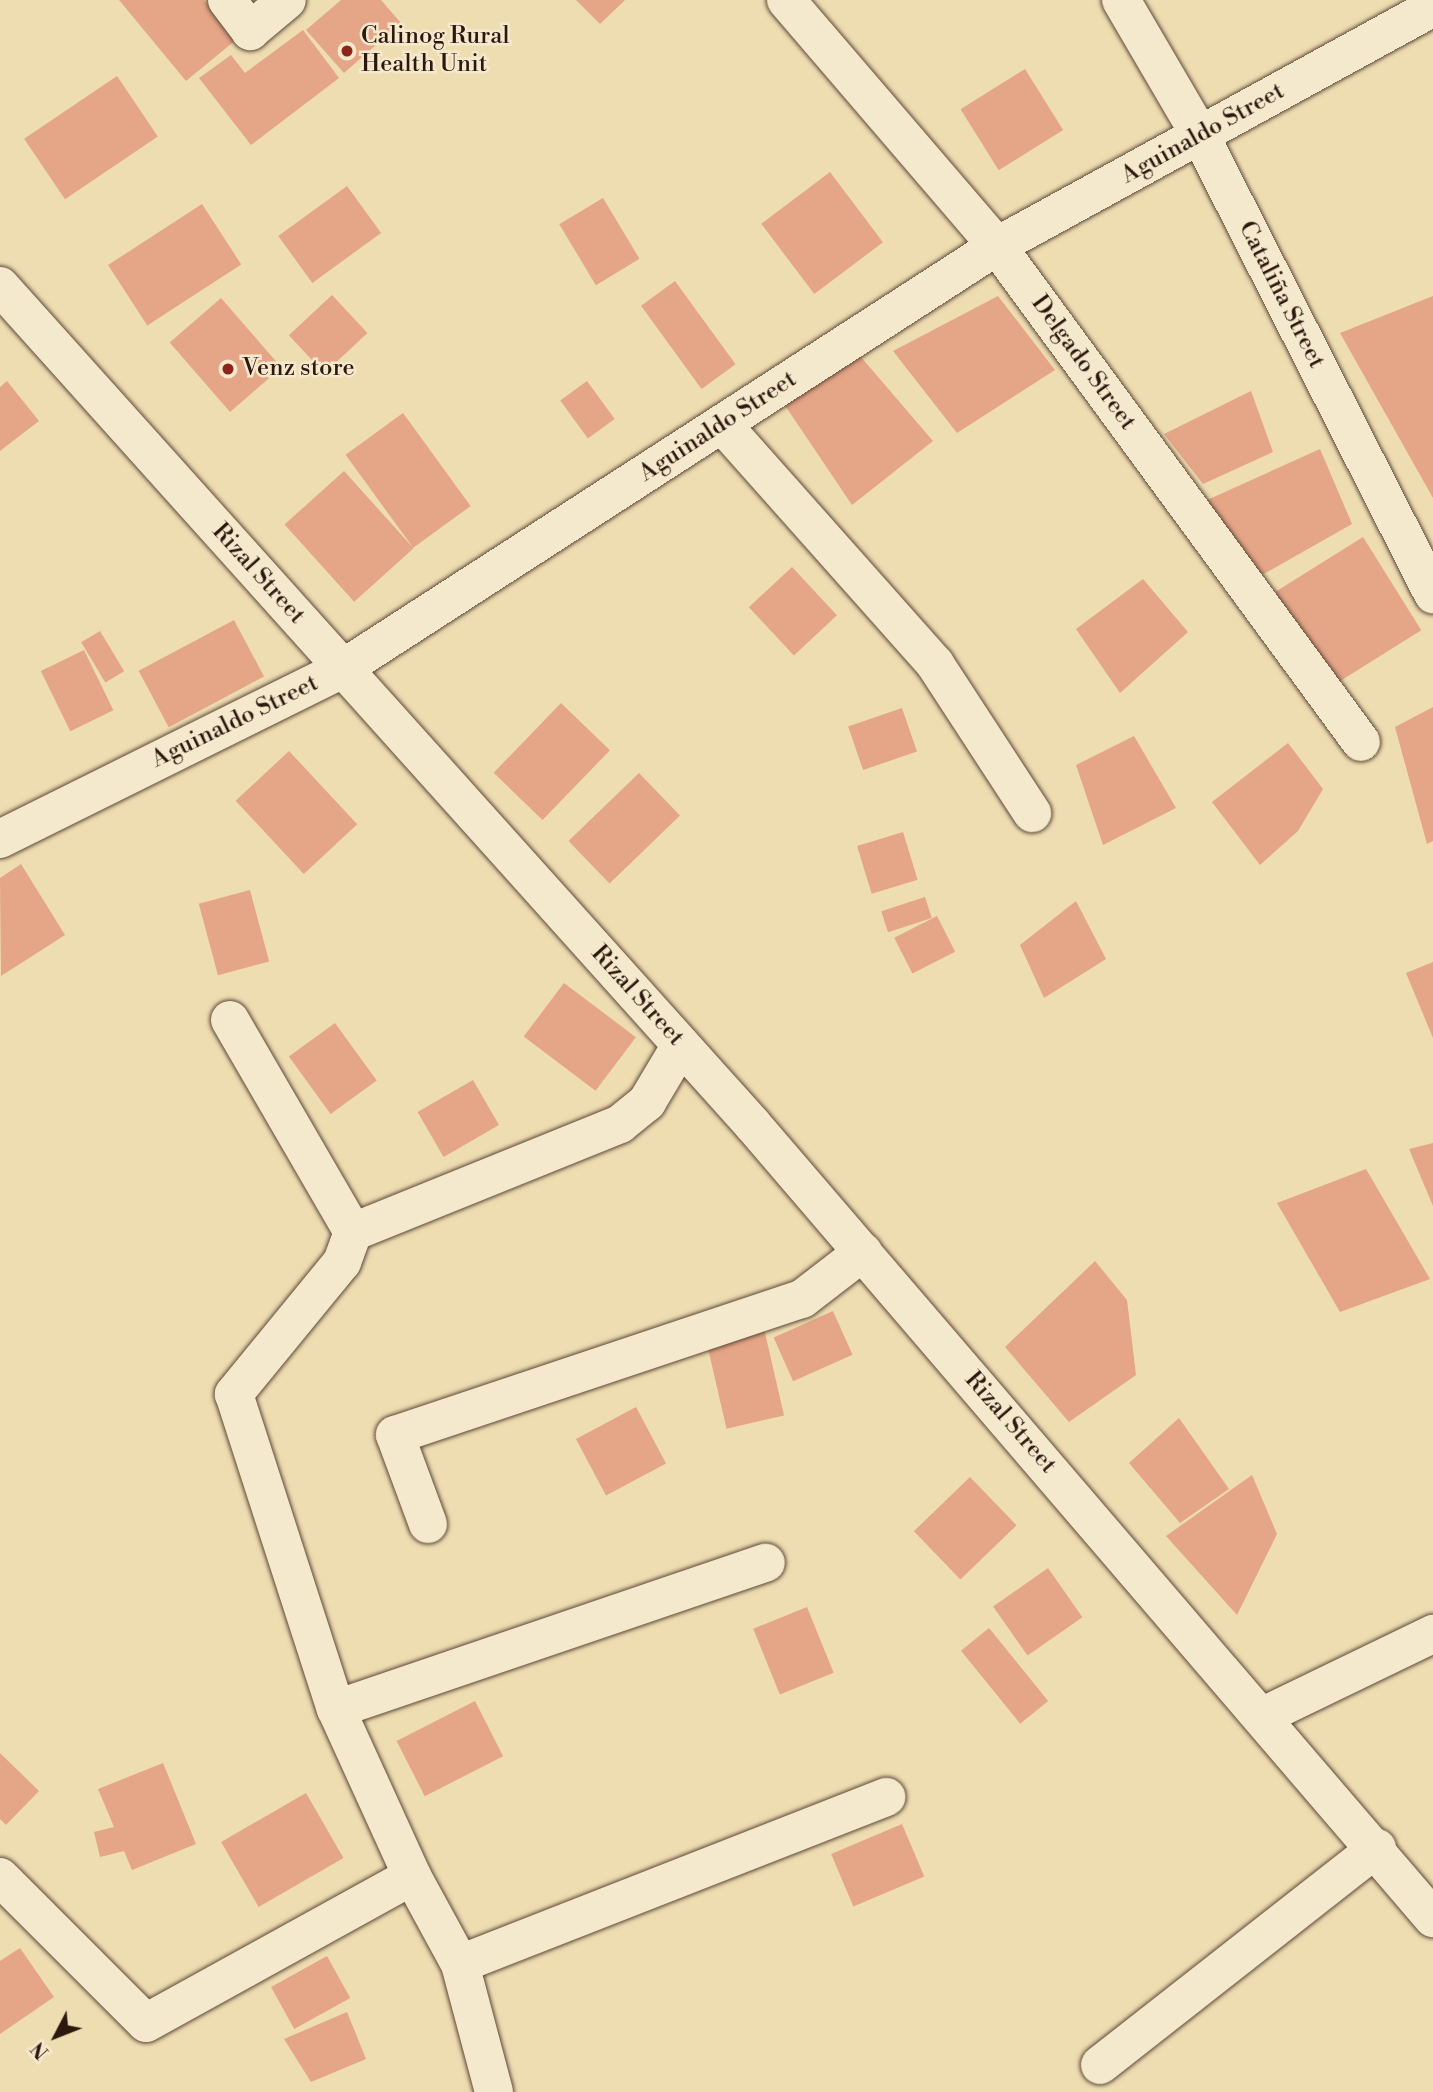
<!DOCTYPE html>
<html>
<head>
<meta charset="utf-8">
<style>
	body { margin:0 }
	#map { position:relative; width:1433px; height:2092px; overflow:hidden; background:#efddb2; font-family:"Libre Bodoni",serif }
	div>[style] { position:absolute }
	.building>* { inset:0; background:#e5a587; transform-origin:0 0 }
	.roads { filter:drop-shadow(0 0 2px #5e4938) drop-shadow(0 0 2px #5e4938) }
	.minor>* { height:38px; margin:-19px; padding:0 19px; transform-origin:19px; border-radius:19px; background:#f5e9cd }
	.dots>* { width:19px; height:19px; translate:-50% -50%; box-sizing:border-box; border:4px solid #f5e9cd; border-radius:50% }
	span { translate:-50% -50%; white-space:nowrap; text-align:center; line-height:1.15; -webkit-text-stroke:5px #f5e9cd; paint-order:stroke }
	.poi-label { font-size:24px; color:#2d180f }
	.left { translate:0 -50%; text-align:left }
	.street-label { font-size:24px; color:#2d180f }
	.north { position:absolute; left:21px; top:2001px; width:70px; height:70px; -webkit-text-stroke:5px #f5e9cd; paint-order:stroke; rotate:228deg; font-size:19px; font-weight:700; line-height:28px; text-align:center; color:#2d180f }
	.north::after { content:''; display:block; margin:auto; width:24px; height:32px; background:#2d180f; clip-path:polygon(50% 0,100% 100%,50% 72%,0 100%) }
</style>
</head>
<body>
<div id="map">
	<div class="building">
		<i style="clip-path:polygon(119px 0,204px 0,237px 39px,186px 81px)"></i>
		<i style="clip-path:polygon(341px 0,381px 0,401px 23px,344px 73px,306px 30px)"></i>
		<i style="clip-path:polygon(576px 0,625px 0,600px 24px)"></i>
		<i style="clip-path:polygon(303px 30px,339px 78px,251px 145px,199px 78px,231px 55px,245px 73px)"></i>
		<i style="left:1025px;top:69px;width:72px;height:76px;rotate:58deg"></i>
		<i style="left:117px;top:76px;width:73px;height:112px;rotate:56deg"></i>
		<i style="left:830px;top:172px;width:88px;height:86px;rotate:53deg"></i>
		<i style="left:347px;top:186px;width:58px;height:85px;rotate:54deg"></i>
		<i style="left:603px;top:198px;width:71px;height:51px;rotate:59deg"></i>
		<i style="left:202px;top:204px;width:72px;height:112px;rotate:57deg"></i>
		<i style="left:675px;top:281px;width:103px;height:42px;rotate:54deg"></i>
		<i style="left:332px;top:295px;width:52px;height:59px;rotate:47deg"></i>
		<i style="clip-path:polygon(998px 296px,1055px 370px,957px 433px,893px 351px)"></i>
		<i style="clip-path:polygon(1433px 296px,1433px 498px,1340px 333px)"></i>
		<i style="left:221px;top:298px;width:92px;height:68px;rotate:49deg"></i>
		<i style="clip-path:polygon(861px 357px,933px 441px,852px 505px,784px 404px)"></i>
		<i style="clip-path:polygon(7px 381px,39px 421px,0 451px,0 387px)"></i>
		<i style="left:587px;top:381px;width:47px;height:33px;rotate:54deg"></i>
		<i style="clip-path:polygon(1251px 391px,1273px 452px,1203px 484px,1164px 434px)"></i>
		<i style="left:403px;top:413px;width:115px;height:71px;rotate:54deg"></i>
		<i style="clip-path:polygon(1320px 449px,1352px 524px,1262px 575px,1205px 501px)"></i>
		<i style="left:344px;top:471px;width:104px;height:80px;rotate:48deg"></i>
		<i style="left:1363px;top:537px;width:110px;height:105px;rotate:58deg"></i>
		<i style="left:792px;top:567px;width:66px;height:59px;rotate:47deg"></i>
		<i style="clip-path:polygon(1143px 579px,1188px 632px,1120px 693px,1076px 629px)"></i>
		<i style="left:234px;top:620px;width:64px;height:108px;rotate:62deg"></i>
		<i style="left:100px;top:631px;width:47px;height:22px;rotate:59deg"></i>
		<i style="left:84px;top:650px;width:67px;height:48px;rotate:64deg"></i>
		<i style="left:561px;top:703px;width:68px;height:97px;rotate:44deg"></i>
		<i style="clip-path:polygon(1433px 707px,1433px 841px,1427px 844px,1395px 727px)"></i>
		<i style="left:902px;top:708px;width:46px;height:57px;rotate:71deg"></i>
		<i style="clip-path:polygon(1134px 736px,1176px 808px,1103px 845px,1076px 765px)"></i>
		<i style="clip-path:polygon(1288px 743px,1323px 789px,1298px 831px,1260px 865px,1212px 802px)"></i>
		<i style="left:289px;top:751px;width:100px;height:73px;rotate:47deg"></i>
		<i style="left:639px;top:773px;width:59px;height:98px;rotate:46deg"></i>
		<i style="left:903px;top:832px;width:50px;height:48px;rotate:73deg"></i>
		<i style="clip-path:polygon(21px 864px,65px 935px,1px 976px,0 878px)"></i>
		<i style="left:250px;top:890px;width:74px;height:53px;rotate:75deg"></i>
		<i style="left:925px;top:897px;width:22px;height:46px;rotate:72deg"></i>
		<i style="clip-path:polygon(1076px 901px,1106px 959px,1044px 998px,1020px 945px)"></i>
		<i style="left:937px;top:916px;width:40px;height:48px;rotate:63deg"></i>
		<i style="clip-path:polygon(1433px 962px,1433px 1038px,1406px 973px)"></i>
		<i style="left:564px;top:983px;width:90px;height:67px;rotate:37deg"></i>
		<i style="left:335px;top:1023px;width:71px;height:57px;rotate:54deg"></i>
		<i style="left:473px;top:1080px;width:52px;height:64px;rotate:60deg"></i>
		<i style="clip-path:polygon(1433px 1143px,1433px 1206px,1409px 1149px)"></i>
		<i style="clip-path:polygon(1366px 1169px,1430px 1279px,1340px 1312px,1277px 1203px)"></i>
		<i style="clip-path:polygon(1095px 1261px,1127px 1300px,1136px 1375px,1069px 1422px,1005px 1347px)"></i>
		<i style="left:833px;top:1311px;width:48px;height:65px;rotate:66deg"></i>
		<i style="left:762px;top:1320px;width:98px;height:59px;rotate:77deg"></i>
		<i style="left:636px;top:1407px;width:64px;height:68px;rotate:62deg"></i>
		<i style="clip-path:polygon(1179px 1418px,1229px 1489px,1180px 1523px,1129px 1463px)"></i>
		<i style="clip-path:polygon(1252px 1475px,1277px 1534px,1237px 1615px,1166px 1536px)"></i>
		<i style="left:970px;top:1477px;width:67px;height:78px;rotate:46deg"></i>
		<i style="left:1048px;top:1568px;width:60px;height:67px;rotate:55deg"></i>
		<i style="left:807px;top:1607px;width:71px;height:58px;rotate:68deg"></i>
		<i style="left:989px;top:1628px;width:94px;height:36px;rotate:51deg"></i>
		<i style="left:475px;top:1701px;width:62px;height:88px;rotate:63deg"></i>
		<i style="clip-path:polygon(0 1753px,39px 1791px,6px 1825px,0 1819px)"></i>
		<i style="clip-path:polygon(163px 1763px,196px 1844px,132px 1870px,124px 1851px,100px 1857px,94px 1832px,114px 1827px,98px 1789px)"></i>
		<i style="left:306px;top:1793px;width:75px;height:98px;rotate:60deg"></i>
		<i style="left:902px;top:1824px;width:57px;height:77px;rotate:67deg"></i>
		<i style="clip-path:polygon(20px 1948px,54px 1997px,0 2034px,0 1961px)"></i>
		<i style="left:327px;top:1956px;width:48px;height:64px;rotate:61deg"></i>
		<i style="clip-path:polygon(347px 2012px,366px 2059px,311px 2082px,284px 2039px)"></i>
	</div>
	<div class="roads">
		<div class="minor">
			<i style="left:227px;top:0;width:39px;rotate:53deg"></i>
			<i style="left:250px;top:31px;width:48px;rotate:-40deg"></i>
			<i style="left:786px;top:0;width:324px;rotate:49.4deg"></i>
			<i style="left:997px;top:246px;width:615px;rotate:53.73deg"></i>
			<i style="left:1121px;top:0;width:159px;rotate:59.7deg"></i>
			<i style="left:1201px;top:137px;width:513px;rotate:63.08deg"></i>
			<i style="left:0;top:286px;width:1127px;rotate:48.09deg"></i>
			<i style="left:753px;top:1125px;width:1045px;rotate:49.39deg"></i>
			<i style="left:722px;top:424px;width:321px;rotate:48.4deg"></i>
			<i style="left:935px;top:664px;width:178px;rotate:56.9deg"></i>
			<i style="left:0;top:839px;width:382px;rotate:-26.4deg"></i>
			<i style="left:342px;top:669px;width:780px;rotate:-32.85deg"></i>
			<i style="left:997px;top:246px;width:497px;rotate:-28.7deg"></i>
			<i style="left:230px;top:1020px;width:245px;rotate:59.9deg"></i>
			<i style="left:353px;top:1232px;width:32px;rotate:110deg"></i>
			<i style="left:342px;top:1262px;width:171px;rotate:129.3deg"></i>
			<i style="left:234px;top:1394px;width:331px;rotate:72.1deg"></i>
			<i style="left:336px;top:1709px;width:183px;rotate:65.5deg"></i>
			<i style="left:412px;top:1876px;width:100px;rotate:61.4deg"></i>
			<i style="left:460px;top:1964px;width:132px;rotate:75.1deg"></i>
			<i style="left:353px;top:1232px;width:288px;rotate:-22deg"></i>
			<i style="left:620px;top:1124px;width:35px;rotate:-39deg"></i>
			<i style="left:647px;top:1102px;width:66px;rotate:-59.2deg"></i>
			<i style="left:428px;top:1524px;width:95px;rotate:-110.3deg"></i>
			<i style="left:395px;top:1435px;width:429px;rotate:-18.5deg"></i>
			<i style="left:802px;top:1299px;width:77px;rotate:-37.6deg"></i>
			<i style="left:336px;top:1709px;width:454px;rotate:-18.8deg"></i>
			<i style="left:1263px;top:1716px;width:189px;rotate:-25.8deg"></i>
			<i style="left:0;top:1877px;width:206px;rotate:45deg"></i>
			<i style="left:146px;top:2023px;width:304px;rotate:-28.9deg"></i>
			<i style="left:460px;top:1964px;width:458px;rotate:-21.4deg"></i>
			<i style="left:1100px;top:2065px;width:352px;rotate:-38.1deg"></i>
		</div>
	</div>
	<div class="dots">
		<i style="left:347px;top:51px;background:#8f2418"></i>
		<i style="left:228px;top:369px;background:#8f2418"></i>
	</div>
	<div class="poi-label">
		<span class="left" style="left:361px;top:51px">Calinog Rural<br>Health Unit</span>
		<span class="left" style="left:242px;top:369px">Venz store</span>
	</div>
	<div class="street-label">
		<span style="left:1203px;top:134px;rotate:-29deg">Aguinaldo Street</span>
		<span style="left:1281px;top:295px;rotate:63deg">Cataliña Street</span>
		<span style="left:1083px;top:363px;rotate:54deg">Delgado Street</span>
		<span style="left:718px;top:427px;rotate:-33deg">Aguinaldo Street</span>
		<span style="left:258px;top:574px;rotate:48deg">Rizal Street</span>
		<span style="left:235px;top:722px;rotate:-26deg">Aguinaldo Street</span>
		<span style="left:637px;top:996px;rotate:48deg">Rizal Street</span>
		<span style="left:1010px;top:1423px;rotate:49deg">Rizal Street</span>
	</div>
	<div class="north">N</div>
</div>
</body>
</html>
